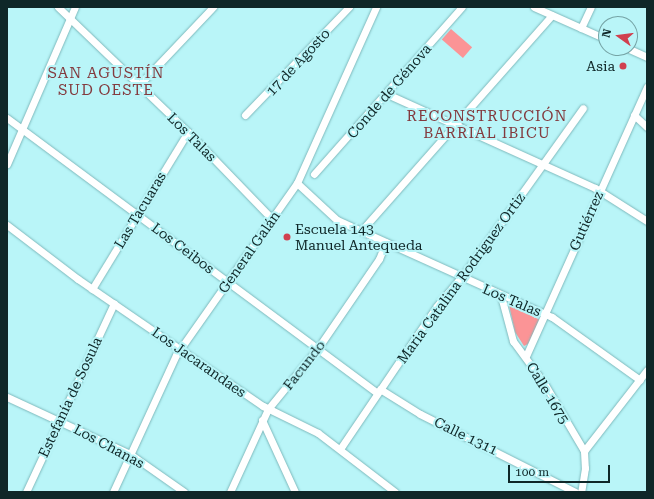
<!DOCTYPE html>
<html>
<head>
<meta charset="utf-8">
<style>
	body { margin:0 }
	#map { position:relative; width:654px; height:499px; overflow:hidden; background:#b9f5f8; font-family:"Roboto Serif",serif }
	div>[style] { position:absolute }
	.green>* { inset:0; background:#fb9496; transform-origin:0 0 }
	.roads { filter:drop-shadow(0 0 1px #7eb9bc) drop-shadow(0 0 1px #7eb9bc) }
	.street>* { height:7px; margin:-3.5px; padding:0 3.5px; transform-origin:3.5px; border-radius:3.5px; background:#fff }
	.dots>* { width:11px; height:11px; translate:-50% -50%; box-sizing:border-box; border:2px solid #b9f5f8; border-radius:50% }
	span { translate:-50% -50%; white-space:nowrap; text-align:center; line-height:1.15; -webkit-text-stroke:4px #b9f5f8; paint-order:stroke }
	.street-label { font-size:14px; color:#0f2728 }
	.poi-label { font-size:14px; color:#0f2728 }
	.right { translate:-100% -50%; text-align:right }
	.left { translate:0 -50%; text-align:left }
	.neighbourhood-label { font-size:15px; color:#833a3e; letter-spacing:1px }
	.frame { position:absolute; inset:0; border:8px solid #0f2728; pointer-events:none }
	.north { position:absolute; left:598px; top:16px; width:40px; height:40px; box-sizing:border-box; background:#b9f5f8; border:1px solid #75a3a5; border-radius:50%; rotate:284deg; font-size:11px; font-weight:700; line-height:16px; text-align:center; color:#0f2728 }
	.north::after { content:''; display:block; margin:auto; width:14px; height:18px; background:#d0404f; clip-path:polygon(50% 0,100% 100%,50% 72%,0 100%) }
	.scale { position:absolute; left:508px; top:465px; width:102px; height:18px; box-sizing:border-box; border:2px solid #0f2728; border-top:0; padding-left:5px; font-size:12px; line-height:14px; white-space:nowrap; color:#0f2728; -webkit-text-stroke:3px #b9f5f8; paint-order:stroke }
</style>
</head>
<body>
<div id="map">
	<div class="green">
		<i style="left:451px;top:29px;width:28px;height:14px;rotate:41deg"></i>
		<i style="clip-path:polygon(509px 305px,540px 320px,528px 344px,524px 346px,515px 332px)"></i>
	</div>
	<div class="roads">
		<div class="street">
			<i style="left:58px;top:7px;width:180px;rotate:43.9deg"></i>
			<i style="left:188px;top:132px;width:121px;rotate:46deg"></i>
			<i style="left:534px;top:7px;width:79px;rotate:24deg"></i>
			<i style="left:581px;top:28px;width:23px;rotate:-65deg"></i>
			<i style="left:627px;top:48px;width:22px;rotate:24deg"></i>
			<i style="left:139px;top:85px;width:108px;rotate:-46.5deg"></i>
			<i style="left:387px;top:94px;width:228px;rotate:24.3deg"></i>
			<i style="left:595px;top:188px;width:62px;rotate:32.4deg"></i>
			<i style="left:245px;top:115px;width:150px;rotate:-46.1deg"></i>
			<i style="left:634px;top:115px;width:18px;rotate:43deg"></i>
			<i style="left:7px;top:118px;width:461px;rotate:36.6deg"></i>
			<i style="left:7px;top:164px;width:171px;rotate:-66.6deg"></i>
			<i style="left:314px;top:174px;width:223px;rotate:-48.5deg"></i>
			<i style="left:297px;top:183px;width:54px;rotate:42.8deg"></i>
			<i style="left:337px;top:220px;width:236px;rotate:24.3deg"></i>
			<i style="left:552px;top:317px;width:108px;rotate:35.6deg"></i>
			<i style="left:7px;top:225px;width:89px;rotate:37.3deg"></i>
			<i style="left:78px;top:279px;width:224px;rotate:34.5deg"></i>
			<i style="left:263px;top:406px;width:61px;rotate:26.1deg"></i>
			<i style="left:318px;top:433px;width:97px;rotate:37.5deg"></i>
			<i style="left:361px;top:231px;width:288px;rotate:-48.5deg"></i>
			<i style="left:92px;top:289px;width:184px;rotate:-58.6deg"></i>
			<i style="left:501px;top:296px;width:47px;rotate:75.1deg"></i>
			<i style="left:513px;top:341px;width:52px;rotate:53.6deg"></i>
			<i style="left:544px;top:383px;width:79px;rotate:59.5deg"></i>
			<i style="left:584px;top:451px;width:17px;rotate:87deg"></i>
			<i style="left:585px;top:468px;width:24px;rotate:99deg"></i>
			<i style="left:526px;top:356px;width:295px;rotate:-65.8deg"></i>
			<i style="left:380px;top:389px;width:47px;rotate:32deg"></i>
			<i style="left:420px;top:414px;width:174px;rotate:26.7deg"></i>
			<i style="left:7px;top:397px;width:136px;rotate:24.9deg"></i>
			<i style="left:130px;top:454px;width:66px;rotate:35.1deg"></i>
			<i style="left:262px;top:420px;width:79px;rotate:65.4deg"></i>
			<i style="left:340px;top:449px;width:171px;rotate:-55.9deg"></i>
			<i style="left:436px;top:307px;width:48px;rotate:-50deg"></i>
			<i style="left:467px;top:270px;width:199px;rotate:-54.4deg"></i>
			<i style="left:584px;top:451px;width:103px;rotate:-52.1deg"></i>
			<i style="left:26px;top:492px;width:208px;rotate:-65deg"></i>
			<i style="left:113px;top:492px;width:151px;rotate:-65.3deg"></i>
			<i style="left:176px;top:355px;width:210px;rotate:-54.9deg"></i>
			<i style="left:297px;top:183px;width:193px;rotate:-65.8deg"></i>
			<i style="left:230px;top:492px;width:91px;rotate:-65.4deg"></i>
			<i style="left:268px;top:409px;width:79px;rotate:-50.7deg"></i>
			<i style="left:318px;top:348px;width:108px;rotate:-55.6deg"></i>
			<i style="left:379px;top:259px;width:18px;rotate:-68deg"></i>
		</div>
	</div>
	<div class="dots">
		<i style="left:623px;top:66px;background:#d0404f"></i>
		<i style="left:287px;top:237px;background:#d0404f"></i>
	</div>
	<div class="street-label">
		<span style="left:298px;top:62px;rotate:-47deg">17 de Agosto</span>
		<span style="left:389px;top:91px;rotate:-49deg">Conde de Génova</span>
		<span style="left:192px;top:137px;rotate:45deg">Los Talas</span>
		<span style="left:140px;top:210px;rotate:-59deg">Las Tacuaras</span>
		<span style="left:586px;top:221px;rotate:-66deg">Gutiérrez</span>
		<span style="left:183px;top:248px;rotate:37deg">Los Ceibos</span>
		<span style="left:249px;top:252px;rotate:-55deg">General Galán</span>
		<span style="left:461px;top:278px;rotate:-54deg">Maria Catalina Rodriguez Ortiz</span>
		<span style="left:512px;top:300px;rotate:23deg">Los Talas</span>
		<span style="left:199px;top:362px;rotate:35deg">Los Jacarandaes</span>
		<span style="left:304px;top:365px;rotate:-52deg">Facundo</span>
		<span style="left:548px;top:393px;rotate:59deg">Calle 1675</span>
		<span style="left:70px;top:397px;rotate:-65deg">Estefanía de Sosula</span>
		<span style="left:466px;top:436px;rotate:26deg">Calle 1311</span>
		<span style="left:109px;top:446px;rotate:28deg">Los Chanas</span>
	</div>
	<div class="poi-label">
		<span class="right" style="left:615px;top:66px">Asia</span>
		<span class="left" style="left:295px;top:237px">Escuela 143<br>Manuel Antequeda</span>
	</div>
	<div class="neighbourhood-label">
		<span style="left:106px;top:82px">SAN AGUSTÍN<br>SUD OESTE</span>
		<span style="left:487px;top:125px">RECONSTRUCCIÓN<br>BARRIAL IBICU</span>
	</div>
	<div class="frame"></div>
	<div class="north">N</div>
	<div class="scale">100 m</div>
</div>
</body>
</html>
